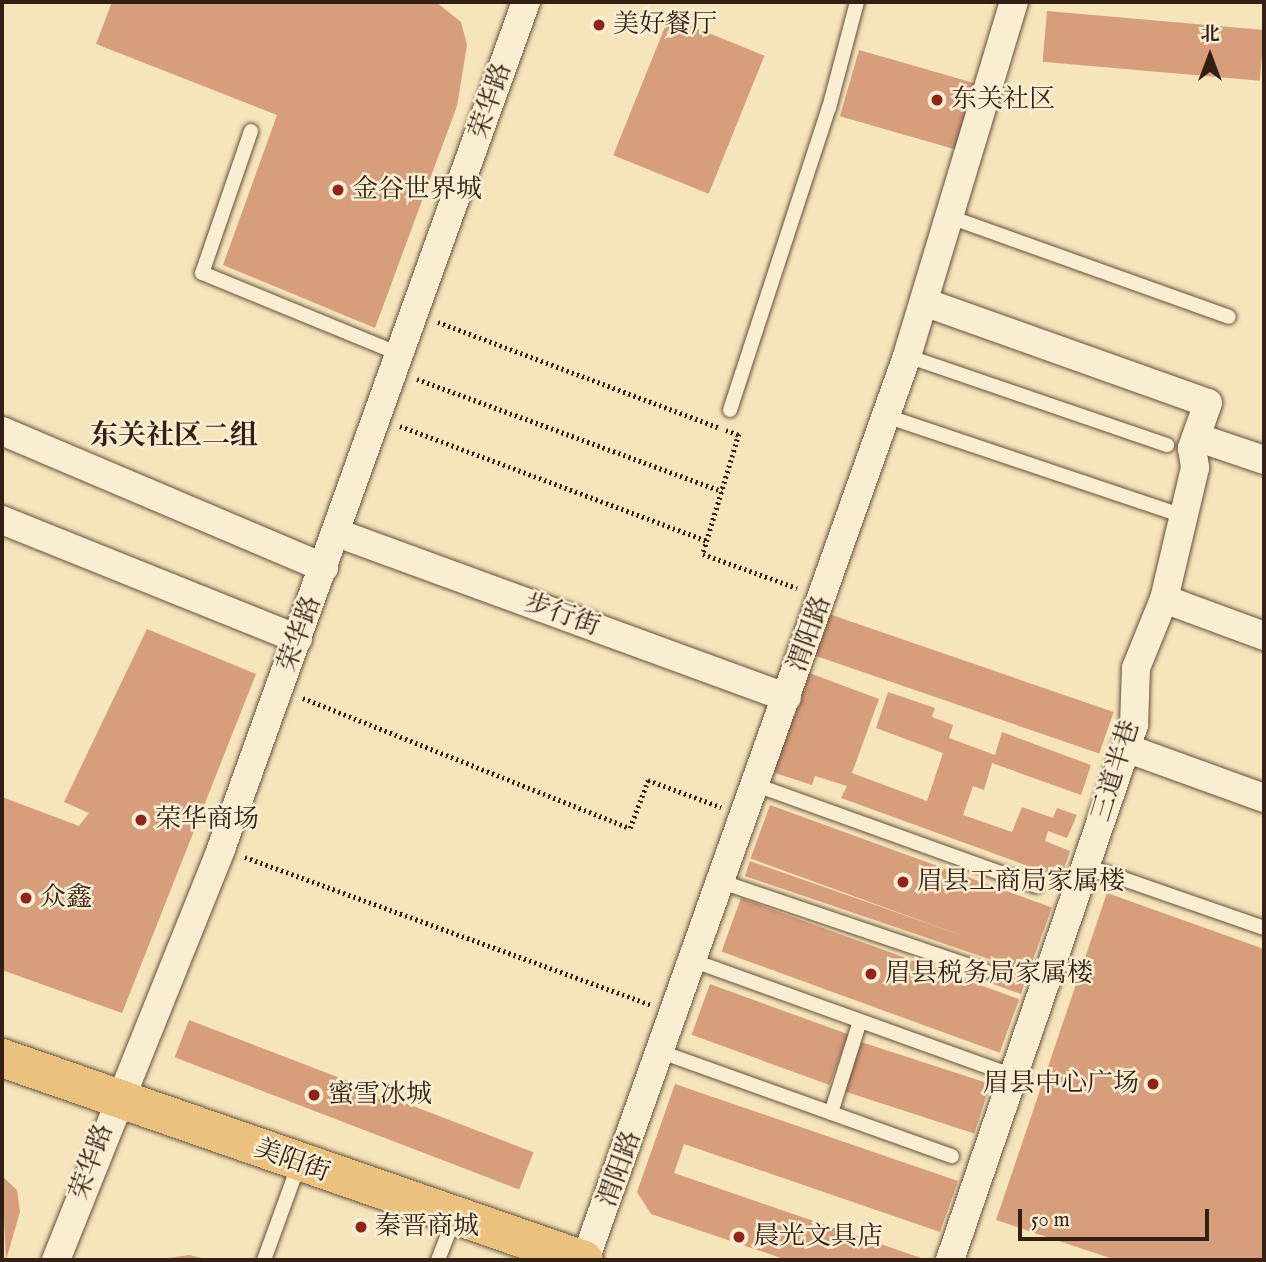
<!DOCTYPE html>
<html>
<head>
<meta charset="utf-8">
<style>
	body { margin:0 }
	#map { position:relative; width:1266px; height:1262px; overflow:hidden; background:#f6e4ba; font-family:"IM FELL English","Noto Serif SC",serif }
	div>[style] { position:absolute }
	.building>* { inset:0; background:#d79e7c; transform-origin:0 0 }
	.path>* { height:4.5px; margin-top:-2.25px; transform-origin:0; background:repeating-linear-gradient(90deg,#331f13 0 2px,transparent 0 5.5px) }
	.roads { filter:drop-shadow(0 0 2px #64503d) drop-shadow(0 0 2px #64503d) }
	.lane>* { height:14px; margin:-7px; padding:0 7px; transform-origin:7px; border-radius:7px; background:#f9edd2 }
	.street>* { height:28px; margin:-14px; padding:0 14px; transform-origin:14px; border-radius:14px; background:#f9edd2 }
	.primary>* { height:38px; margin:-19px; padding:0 19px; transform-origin:19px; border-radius:19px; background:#ebc27d }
	.dots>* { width:19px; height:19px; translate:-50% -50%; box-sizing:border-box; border:4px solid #f9edd2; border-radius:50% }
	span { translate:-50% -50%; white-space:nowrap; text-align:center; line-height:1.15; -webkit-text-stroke:5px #f9edd2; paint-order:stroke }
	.poi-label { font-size:26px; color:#331f13 }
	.left { translate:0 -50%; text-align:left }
	.right { translate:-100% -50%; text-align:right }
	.street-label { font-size:26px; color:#331f13 }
	.neighbourhood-label { font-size:28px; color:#331f13; font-weight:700 }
	.frame { position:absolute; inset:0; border:4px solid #331f13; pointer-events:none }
	.north { position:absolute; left:1175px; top:21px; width:70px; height:70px; -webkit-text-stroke:5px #f9edd2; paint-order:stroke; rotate:0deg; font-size:19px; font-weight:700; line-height:28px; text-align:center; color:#331f13 }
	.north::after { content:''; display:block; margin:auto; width:24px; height:32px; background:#331f13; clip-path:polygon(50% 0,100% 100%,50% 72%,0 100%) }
	.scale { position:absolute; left:1018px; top:1209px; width:191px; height:32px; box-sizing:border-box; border:4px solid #331f13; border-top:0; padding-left:9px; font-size:21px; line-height:24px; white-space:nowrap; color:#331f13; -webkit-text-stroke:5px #f9edd2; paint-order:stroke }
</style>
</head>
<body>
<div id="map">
	<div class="building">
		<i style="clip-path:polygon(112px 2px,436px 2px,461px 22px,467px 45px,457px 106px,375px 328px,223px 265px,277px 115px,96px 44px)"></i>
		<i style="left:1047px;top:11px;width:218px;height:51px;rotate:5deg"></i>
		<i style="left:669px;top:17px;width:103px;height:149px;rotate:22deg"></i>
		<i style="left:859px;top:50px;width:125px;height:69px;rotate:16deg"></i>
		<i style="left:829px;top:614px;width:301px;height:44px;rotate:19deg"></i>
		<i style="clip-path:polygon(147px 629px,256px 674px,122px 1013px,2px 970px,2px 797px,79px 826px,89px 813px,64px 802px)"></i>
		<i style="clip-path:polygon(804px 671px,879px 699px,852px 773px,927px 801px,943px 753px,876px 728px,888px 692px,935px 708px,932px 717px,953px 725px,949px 738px,995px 755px,1002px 732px,1091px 765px,1081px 795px,992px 763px,984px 790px,973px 786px,963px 815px,1012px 832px,1022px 807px,1053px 818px,1057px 808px,1077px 815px,1067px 838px,1048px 831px,1045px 841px,1070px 851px,1061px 878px,841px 798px,847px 786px,815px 776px,812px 785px,769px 771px)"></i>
		<i style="left:770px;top:805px;width:300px;height:57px;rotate:20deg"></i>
		<i style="clip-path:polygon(750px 861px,1032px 960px,1021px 994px,993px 984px,1001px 963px,745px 876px)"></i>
		<i style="clip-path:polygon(1107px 893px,1264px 949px,1264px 1260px,1116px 1260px,996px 1220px)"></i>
		<i style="left:741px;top:898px;width:296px;height:57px;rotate:20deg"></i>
		<i style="left:710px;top:984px;width:147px;height:54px;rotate:20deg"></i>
		<i style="left:189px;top:1020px;width:369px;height:40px;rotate:21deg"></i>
		<i style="left:861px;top:1042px;width:136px;height:52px;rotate:18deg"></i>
		<i style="clip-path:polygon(675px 1084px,958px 1181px,940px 1232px,684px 1144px,674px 1173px,927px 1260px,787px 1260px,651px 1214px,637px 1192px)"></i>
		<i style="clip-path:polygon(2px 1176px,17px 1190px,20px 1212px,6px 1260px)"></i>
		<i style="clip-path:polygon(189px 1255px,210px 1260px,163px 1260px,162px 1259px)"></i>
	</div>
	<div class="path">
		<i style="left:438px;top:322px;width:299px;rotate:20.6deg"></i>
		<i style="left:417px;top:379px;width:325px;rotate:20.2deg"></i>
		<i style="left:400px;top:426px;width:328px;rotate:20.5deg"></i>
		<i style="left:726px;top:430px;width:14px;rotate:21deg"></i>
		<i style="left:739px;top:434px;width:125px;rotate:106.7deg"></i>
		<i style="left:703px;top:554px;width:100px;rotate:19.9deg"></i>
		<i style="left:303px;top:698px;width:352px;rotate:21.7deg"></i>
		<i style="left:630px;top:828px;width:51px;rotate:-69.4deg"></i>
		<i style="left:648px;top:780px;width:78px;rotate:20.3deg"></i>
		<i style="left:245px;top:857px;width:432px;rotate:20deg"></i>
	</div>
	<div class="roads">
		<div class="lane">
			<i style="left:251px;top:131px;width:150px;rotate:109deg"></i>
			<i style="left:202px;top:273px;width:216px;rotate:22.3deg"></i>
			<i style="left:950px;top:217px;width:296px;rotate:19.7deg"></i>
			<i style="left:907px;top:356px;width:275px;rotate:18.9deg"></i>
			<i style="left:730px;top:410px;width:318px;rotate:-71.9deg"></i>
			<i style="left:829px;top:108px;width:110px;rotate:-75.2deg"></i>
			<i style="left:886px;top:416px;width:314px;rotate:18.6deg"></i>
			<i style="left:756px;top:785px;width:298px;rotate:19.8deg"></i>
			<i style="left:1086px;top:866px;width:188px;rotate:19.2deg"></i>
			<i style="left:722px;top:882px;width:278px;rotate:18.7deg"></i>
			<i style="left:694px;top:961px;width:340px;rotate:19.8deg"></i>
			<i style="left:661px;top:1052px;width:309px;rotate:19.7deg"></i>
			<i style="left:831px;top:1113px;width:96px;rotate:-72.5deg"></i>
			<i style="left:264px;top:1260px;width:102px;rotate:-70deg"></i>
			<i style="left:438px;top:1260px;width:44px;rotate:-68.7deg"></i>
		</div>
		<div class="street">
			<i style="left:924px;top:302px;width:301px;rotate:19.6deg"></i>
			<i style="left:1208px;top:403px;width:48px;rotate:109.6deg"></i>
			<i style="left:1192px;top:448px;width:20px;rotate:81deg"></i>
			<i style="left:1195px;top:468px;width:135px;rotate:103.3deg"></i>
			<i style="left:1164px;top:599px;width:74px;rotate:112.1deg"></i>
			<i style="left:1136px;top:668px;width:57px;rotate:92deg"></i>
			<i style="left:1134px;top:725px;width:566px;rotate:108.98deg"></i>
			<i style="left:2px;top:431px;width:350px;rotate:23deg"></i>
			<i style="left:1196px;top:437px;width:72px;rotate:18.7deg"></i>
			<i style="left:2px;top:520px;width:319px;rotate:21.9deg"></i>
			<i style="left:337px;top:533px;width:479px;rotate:20.1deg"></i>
			<i style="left:1164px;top:599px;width:107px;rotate:20.3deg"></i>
			<i style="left:1126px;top:748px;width:147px;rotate:19.9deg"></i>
			<i style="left:56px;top:1260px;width:443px;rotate:-68.1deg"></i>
			<i style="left:221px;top:849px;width:900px;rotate:-70.2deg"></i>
			<i style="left:585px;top:1260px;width:960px;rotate:-70.39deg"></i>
			<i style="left:907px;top:356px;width:370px;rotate:-73.2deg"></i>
		</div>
		<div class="primary">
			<i style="left:2px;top:1058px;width:616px;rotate:19.14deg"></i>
		</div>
	</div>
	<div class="dots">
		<i style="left:599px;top:25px;background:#8f2418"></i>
		<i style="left:937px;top:100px;background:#8f2418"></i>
		<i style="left:338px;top:190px;background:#8f2418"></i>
		<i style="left:141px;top:820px;background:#8f2418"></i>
		<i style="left:903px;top:882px;background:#8f2418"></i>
		<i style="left:26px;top:898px;background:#8f2418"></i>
		<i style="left:871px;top:974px;background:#8f2418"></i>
		<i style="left:1153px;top:1084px;background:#8f2418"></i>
		<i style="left:314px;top:1095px;background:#8f2418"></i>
		<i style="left:361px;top:1227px;background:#8f2418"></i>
		<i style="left:739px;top:1237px;background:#8f2418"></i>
	</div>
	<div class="poi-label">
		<span class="left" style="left:613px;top:25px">美好餐厅</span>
		<span class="left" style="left:951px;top:100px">东关社区</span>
		<span class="left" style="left:352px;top:190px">金谷世界城</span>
		<span class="left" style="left:155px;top:820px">荣华商场</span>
		<span class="left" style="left:917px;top:882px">眉县工商局家属楼</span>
		<span class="left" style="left:40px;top:898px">众鑫</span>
		<span class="left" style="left:885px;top:974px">眉县税务局家属楼</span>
		<span class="right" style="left:1139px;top:1084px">眉县中心广场</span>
		<span class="left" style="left:328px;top:1095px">蜜雪冰城</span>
		<span class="left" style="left:375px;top:1227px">秦晋商城</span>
		<span class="left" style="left:753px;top:1237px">晨光文具店</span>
	</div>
	<div class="street-label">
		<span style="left:491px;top:101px;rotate:-71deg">荣华路</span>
		<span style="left:562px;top:615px;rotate:20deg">步行街</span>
		<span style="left:300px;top:634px;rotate:-70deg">荣华路</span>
		<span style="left:810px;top:634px;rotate:-70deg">渭阳路</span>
		<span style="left:1116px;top:771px;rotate:-73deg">三道半巷</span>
		<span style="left:292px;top:1161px;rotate:20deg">美阳街</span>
		<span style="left:92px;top:1162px;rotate:-70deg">荣华路</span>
		<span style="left:620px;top:1169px;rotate:-70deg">渭阳路</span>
	</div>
	<div class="neighbourhood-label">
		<span style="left:174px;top:437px">东关社区二组</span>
	</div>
	<div class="frame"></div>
	<div class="north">北</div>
	<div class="scale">50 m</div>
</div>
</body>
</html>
